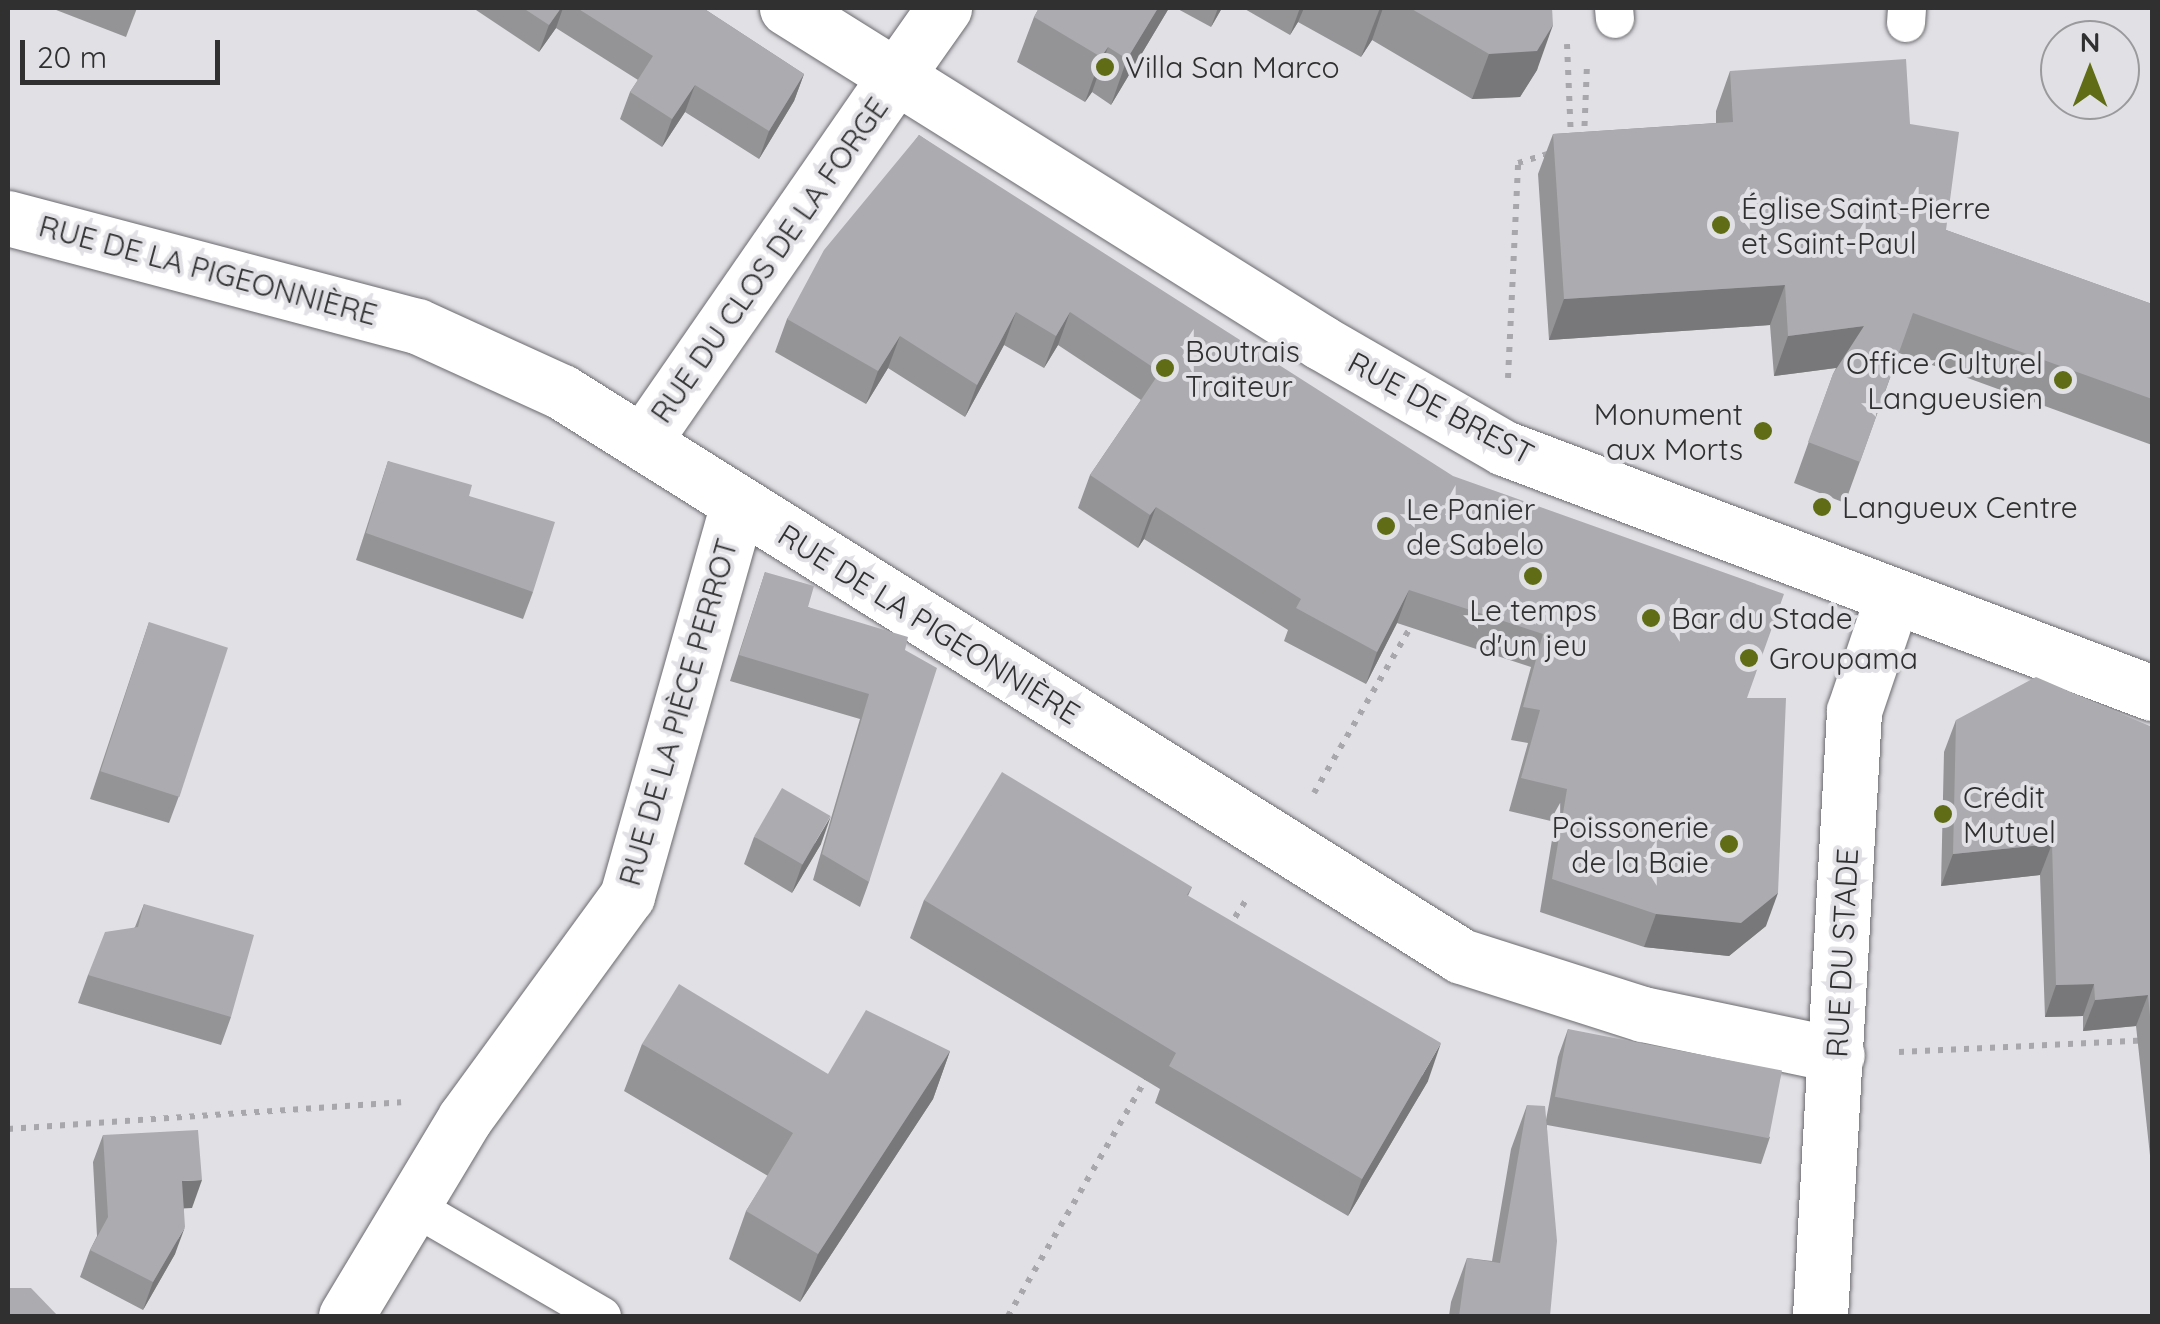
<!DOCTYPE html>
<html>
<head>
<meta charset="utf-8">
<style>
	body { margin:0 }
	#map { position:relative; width:2160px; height:1324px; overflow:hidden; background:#e1e0e5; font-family:Quicksand,sans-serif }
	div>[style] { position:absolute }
	.path>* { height:6px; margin-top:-3px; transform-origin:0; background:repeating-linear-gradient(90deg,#a8a7ab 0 5px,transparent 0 13px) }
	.roads { filter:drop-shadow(0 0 2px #6c6b6f) drop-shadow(0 0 2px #6c6b6f) }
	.service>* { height:38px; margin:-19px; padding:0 19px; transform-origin:19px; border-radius:19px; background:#fff }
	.minor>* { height:55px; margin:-27.5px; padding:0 27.5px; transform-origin:27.5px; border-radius:27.5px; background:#fff }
	.tertiary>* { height:55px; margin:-27.5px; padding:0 27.5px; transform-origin:27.5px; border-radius:27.5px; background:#fff }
	.secondary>* { height:55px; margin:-27.5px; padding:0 27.5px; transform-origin:27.5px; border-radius:27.5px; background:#fff }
	.wall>* { inset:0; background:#949396 }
	.shaded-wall>* { inset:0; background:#78787a }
	.building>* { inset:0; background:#acabaf; transform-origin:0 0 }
	.dots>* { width:28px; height:28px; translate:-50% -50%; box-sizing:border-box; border:5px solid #e1e0e5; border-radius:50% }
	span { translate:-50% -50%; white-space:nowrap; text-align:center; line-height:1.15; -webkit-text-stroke:8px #e1e0e5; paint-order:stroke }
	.poi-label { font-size:30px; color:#303031 }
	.left { translate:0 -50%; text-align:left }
	.right { translate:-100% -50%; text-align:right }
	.street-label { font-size:30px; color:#303031 }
	.frame { position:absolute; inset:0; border:10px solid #303031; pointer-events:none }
	.north { position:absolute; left:2040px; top:20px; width:100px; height:100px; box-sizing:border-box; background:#e1e0e5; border:2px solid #9a9a9d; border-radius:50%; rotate:0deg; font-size:28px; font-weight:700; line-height:40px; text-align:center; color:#303031 }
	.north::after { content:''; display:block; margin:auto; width:35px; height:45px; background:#606d16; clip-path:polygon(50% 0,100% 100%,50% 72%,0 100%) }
	.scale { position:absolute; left:20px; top:40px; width:200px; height:45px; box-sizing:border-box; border:5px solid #303031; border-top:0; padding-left:12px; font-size:30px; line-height:35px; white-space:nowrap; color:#303031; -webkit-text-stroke:8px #e1e0e5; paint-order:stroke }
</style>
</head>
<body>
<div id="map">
	<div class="path">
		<i style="left:1567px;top:44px;width:97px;rotate:87.6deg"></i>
		<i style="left:1584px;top:139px;width:76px;rotate:-87.7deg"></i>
		<i style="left:1508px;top:378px;width:215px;rotate:-87.3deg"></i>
		<i style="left:1518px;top:163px;width:34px;rotate:-17deg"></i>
		<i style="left:1314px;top:793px;width:197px;rotate:-59.8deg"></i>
		<i style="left:1228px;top:928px;width:37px;rotate:-57deg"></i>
		<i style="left:1899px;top:1052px;width:253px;rotate:-2.7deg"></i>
		<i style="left:8px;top:1129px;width:394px;rotate:-3.9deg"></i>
		<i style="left:1008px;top:1316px;width:279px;rotate:-59.8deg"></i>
	</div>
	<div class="roads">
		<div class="service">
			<i style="left:1614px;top:8px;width:11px;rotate:85deg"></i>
			<i style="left:1906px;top:23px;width:15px;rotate:-86deg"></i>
			<i style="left:411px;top:1205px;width:221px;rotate:30.2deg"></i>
		</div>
		<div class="minor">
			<i style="left:8px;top:218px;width:423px;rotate:14.8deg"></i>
			<i style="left:417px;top:326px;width:159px;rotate:24.5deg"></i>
			<i style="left:562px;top:392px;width:1061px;rotate:32.1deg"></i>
			<i style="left:1461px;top:956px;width:191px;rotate:17.7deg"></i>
			<i style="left:1643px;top:1014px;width:198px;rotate:11.9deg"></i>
			<i style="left:644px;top:440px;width:439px;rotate:-55.3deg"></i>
			<i style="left:346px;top:1316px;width:231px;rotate:-59deg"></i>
			<i style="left:465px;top:1118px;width:275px;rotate:-53.9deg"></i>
			<i style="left:627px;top:896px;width:406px;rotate:-74.2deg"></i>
			<i style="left:1820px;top:1316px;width:606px;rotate:-86.78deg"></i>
			<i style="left:1854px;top:711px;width:121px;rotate:-71.3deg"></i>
		</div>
		<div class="tertiary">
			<i style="left:894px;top:79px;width:87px;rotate:-54.8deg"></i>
		</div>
		<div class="secondary">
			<i style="left:787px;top:8px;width:631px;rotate:32.05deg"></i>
			<i style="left:1322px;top:343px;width:210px;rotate:30deg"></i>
			<i style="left:1504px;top:448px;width:693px;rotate:20.71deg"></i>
		</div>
	</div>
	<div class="wall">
		<i style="clip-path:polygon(51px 8px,137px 8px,126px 37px)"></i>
		<i style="clip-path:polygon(473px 8px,703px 8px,804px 74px,794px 101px,759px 159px,685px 112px,662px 147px,620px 119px,630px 92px,638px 80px,556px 28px,539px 52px)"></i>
		<i style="clip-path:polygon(1039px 8px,1169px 8px,1111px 105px,1092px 92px,1085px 102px,1017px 62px,1034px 17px)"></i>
		<i style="clip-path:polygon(1176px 8px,1222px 8px,1211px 27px)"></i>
		<i style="clip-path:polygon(1243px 8px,1552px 8px,1537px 70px,1520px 97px,1472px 99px,1372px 40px,1361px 57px,1298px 22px,1290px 35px)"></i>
		<i style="clip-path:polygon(1730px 71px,1910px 124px,1946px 230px,2152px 304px,2152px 445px,1899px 353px,1845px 503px,1794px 483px,1833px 374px,1836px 368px,1774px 376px,1770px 325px,1549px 340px,1538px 174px,1553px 134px,1716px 123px,1716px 111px)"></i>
		<i style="clip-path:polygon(919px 135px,1747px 698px,1766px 926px,1729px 956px,1644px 947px,1540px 912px,1555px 822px,1509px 811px,1528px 743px,1511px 740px,1531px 667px,1397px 623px,1366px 684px,1284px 641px,1288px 630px,1144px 539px,1138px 548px,1078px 508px,1090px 475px,1141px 400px,1058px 345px,1044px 368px,1004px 345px,965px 417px,888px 368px,866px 404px,775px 352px,787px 319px)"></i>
		<i style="clip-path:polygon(388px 461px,469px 496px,533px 592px,523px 619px,356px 560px)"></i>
		<i style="clip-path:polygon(765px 572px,808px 607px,905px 650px,869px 882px,860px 907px,813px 880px,860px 719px,730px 681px)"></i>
		<i style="clip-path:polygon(149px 622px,179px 796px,169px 823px,90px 799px)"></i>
		<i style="clip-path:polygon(1956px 720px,2152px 727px,2152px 1174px,2136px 1026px,2083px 1031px,2083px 1016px,2045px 1017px,2040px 875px,1941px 886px,1944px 752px)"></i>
		<i style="clip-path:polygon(754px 837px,821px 844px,792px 893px,744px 864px)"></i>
		<i style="clip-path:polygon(1192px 887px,1188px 896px,1428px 1081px,1348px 1216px,1155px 1103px,1160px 1089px,910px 938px,924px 900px)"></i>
		<i style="clip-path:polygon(144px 904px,231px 1017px,221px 1045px,78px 1003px,88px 975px,135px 927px)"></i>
		<i style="clip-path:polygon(1568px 1029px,1770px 1137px,1761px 1164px,1547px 1125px,1550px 1316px,1449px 1316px,1451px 1302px,1467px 1258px,1492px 1261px,1511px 1149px,1527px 1105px,1546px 1120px,1558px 1057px)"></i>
		<i style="clip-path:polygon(642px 1044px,828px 1074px,950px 1051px,933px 1099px,800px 1302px,729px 1259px,746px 1211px,768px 1176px,624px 1091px)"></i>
		<i style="clip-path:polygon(103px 1135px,192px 1208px,184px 1208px,175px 1254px,143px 1310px,80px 1277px,90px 1250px,97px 1236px,93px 1162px)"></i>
	</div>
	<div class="shaded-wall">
		<i style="clip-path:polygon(561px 8px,563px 8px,556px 28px,539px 52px,549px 25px)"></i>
		<i style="clip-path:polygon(1158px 8px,1169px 8px,1111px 105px,1127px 59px)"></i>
		<i style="clip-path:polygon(1218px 8px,1222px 8px,1211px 27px)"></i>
		<i style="clip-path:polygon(1300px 8px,1304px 8px,1298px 22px,1290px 35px)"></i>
		<i style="clip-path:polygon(1380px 8px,1383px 8px,1372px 40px,1361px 57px)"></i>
		<i style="clip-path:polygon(1553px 25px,1537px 70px,1520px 97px,1472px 99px,1489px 54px)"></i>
		<i style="clip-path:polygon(1108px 47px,1092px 92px,1085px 102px,1101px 57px)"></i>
		<i style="clip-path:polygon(804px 74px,794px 101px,759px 159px,769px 131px)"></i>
		<i style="clip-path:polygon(695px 85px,685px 112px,662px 147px,672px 119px)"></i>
		<i style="clip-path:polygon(1785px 285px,1770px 325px,1549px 340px,1564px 299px)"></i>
		<i style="clip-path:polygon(1016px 312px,1004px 345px,965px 417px,977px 385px)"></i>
		<i style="clip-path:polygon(1070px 312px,1058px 345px,1044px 368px,1056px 336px)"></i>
		<i style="clip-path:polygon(1864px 326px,1850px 366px,1774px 376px,1788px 336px)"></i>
		<i style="clip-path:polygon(900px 336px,888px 368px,866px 404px,878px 371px)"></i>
		<i style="clip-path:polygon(1156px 507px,1144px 539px,1138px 548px,1150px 515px)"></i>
		<i style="clip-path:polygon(1409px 590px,1397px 623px,1366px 684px,1377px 652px)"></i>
		<i style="clip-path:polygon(831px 816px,821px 844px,792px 893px,802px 865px)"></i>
		<i style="clip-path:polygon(2052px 844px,2040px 875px,1941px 886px,1953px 854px)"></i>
		<i style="clip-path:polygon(1778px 893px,1766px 926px,1729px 956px,1644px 947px,1656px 914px)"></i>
		<i style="clip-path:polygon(2094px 984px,2083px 1016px,2045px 1017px,2056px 985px)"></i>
		<i style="clip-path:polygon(2148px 995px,2136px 1026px,2083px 1031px,2095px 1000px)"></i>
		<i style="clip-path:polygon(1441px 1043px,1428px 1081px,1348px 1216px,1362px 1179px)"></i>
		<i style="clip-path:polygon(950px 1051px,933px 1099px,800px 1302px,818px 1254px)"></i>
		<i style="clip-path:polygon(202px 1180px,192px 1208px,172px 1209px,182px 1181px)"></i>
		<i style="clip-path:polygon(185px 1227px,175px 1254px,143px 1310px,153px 1282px)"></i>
	</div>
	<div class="building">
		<i style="clip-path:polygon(523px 8px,561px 8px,549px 25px)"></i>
		<i style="clip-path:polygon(577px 8px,703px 8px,804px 74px,769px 131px,695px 85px,672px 119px,630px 92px,653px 56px)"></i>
		<i style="clip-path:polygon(1039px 8px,1158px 8px,1127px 59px,1108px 47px,1101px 57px,1034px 17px)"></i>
		<i style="clip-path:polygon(1410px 8px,1552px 8px,1553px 25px,1537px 51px,1489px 54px)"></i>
		<i style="clip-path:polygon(1906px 59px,1910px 124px,1959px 132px,1946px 230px,2152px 304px,2152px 399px,1913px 313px,1860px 462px,1808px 442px,1833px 374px,1864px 326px,1788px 336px,1785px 285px,1564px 299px,1553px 134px,1733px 122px,1730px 71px)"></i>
		<i style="clip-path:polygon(919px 135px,1453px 476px,1784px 594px,1747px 698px,1786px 698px,1778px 893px,1741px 923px,1656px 914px,1552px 879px,1567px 789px,1521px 778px,1540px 710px,1523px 707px,1543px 634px,1409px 590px,1377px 652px,1296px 608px,1301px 599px,1156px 507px,1150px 515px,1090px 475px,1160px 372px,1070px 312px,1056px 336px,1016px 312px,977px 385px,900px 336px,878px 371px,787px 319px,824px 250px)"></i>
		<i style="clip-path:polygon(388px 461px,472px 485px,469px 496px,555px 522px,533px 592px,366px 533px)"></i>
		<i style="clip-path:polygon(765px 572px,814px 586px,808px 607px,908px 637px,905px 650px,937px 668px,869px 882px,822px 854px,869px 694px,739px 655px)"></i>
		<i style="left:149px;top:622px;width:83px;height:157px;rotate:18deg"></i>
		<i style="clip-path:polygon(2036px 677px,2152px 727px,2152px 1038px,2148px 995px,2095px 1000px,2094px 984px,2056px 985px,2052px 844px,1953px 854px,1956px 720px)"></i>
		<i style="clip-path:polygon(1002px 772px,1192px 887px,1187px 895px,1441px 1043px,1362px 1179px,1169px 1066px,1176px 1053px,924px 900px)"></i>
		<i style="left:782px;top:788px;width:56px;height:56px;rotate:30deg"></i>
		<i style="clip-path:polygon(144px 904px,254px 935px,231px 1017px,88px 975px,105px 932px,138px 927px)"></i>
		<i style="clip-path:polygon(679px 984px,828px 1074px,866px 1010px,950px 1051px,818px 1254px,746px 1211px,793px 1133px,642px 1044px)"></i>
		<i style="left:1568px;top:1029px;width:218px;height:69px;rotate:11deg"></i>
		<i style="clip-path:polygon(1527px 1105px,1545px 1106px,1557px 1241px,1550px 1316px,1459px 1316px,1467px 1258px,1500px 1263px)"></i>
		<i style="clip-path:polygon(198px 1130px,202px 1180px,182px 1181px,185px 1227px,153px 1282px,90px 1250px,108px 1217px,103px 1135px)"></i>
		<i style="clip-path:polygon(10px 1288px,31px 1288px,58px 1316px,8px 1316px,8px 1291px)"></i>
	</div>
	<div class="dots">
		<i style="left:1105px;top:67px;background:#606d16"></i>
		<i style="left:1721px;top:225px;background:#606d16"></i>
		<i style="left:1165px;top:368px;background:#606d16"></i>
		<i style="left:2063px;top:380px;background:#606d16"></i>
		<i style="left:1763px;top:431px;background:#606d16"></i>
		<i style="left:1822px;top:507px;background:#606d16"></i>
		<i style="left:1386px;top:526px;background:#606d16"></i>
		<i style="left:1533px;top:576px;background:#606d16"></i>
		<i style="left:1651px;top:618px;background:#606d16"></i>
		<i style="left:1749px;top:658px;background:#606d16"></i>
		<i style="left:1943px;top:814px;background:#606d16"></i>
		<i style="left:1729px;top:844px;background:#606d16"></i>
	</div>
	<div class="poi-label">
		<span class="left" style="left:1125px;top:67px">Villa San Marco</span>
		<span class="left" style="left:1741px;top:225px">Église Saint-Pierre<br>et Saint-Paul</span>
		<span class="left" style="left:1185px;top:368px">Boutrais<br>Traiteur</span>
		<span class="right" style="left:2043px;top:380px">Office Culturel<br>Langueusien</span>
		<span class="right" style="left:1743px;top:431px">Monument<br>aux Morts</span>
		<span class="left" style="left:1842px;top:507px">Langueux Centre</span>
		<span class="left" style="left:1406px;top:526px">Le Panier<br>de Sabelo</span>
		<span style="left:1533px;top:627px">Le temps<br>d'un jeu</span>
		<span class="left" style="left:1671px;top:618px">Bar du Stade</span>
		<span class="left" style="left:1769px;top:658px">Groupama</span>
		<span class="left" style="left:1963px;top:814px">Crédit<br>Mutuel</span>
		<span class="right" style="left:1709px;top:844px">Poissonerie<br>de la Baie</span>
	</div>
	<div class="street-label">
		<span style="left:769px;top:260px;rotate:-55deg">RUE DU CLOS DE LA FORGE</span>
		<span style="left:208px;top:270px;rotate:15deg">RUE DE LA PIGEONNIÈRE</span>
		<span style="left:1441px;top:408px;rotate:28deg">RUE DE BREST</span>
		<span style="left:929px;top:624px;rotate:32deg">RUE DE LA PIGEONNIÈRE</span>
		<span style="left:678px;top:712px;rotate:-74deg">RUE DE LA PIÈCE PERROT</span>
		<span style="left:1842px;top:953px;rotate:-87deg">RUE DU STADE</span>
	</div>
	<div class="frame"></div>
	<div class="north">N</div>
	<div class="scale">20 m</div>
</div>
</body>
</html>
